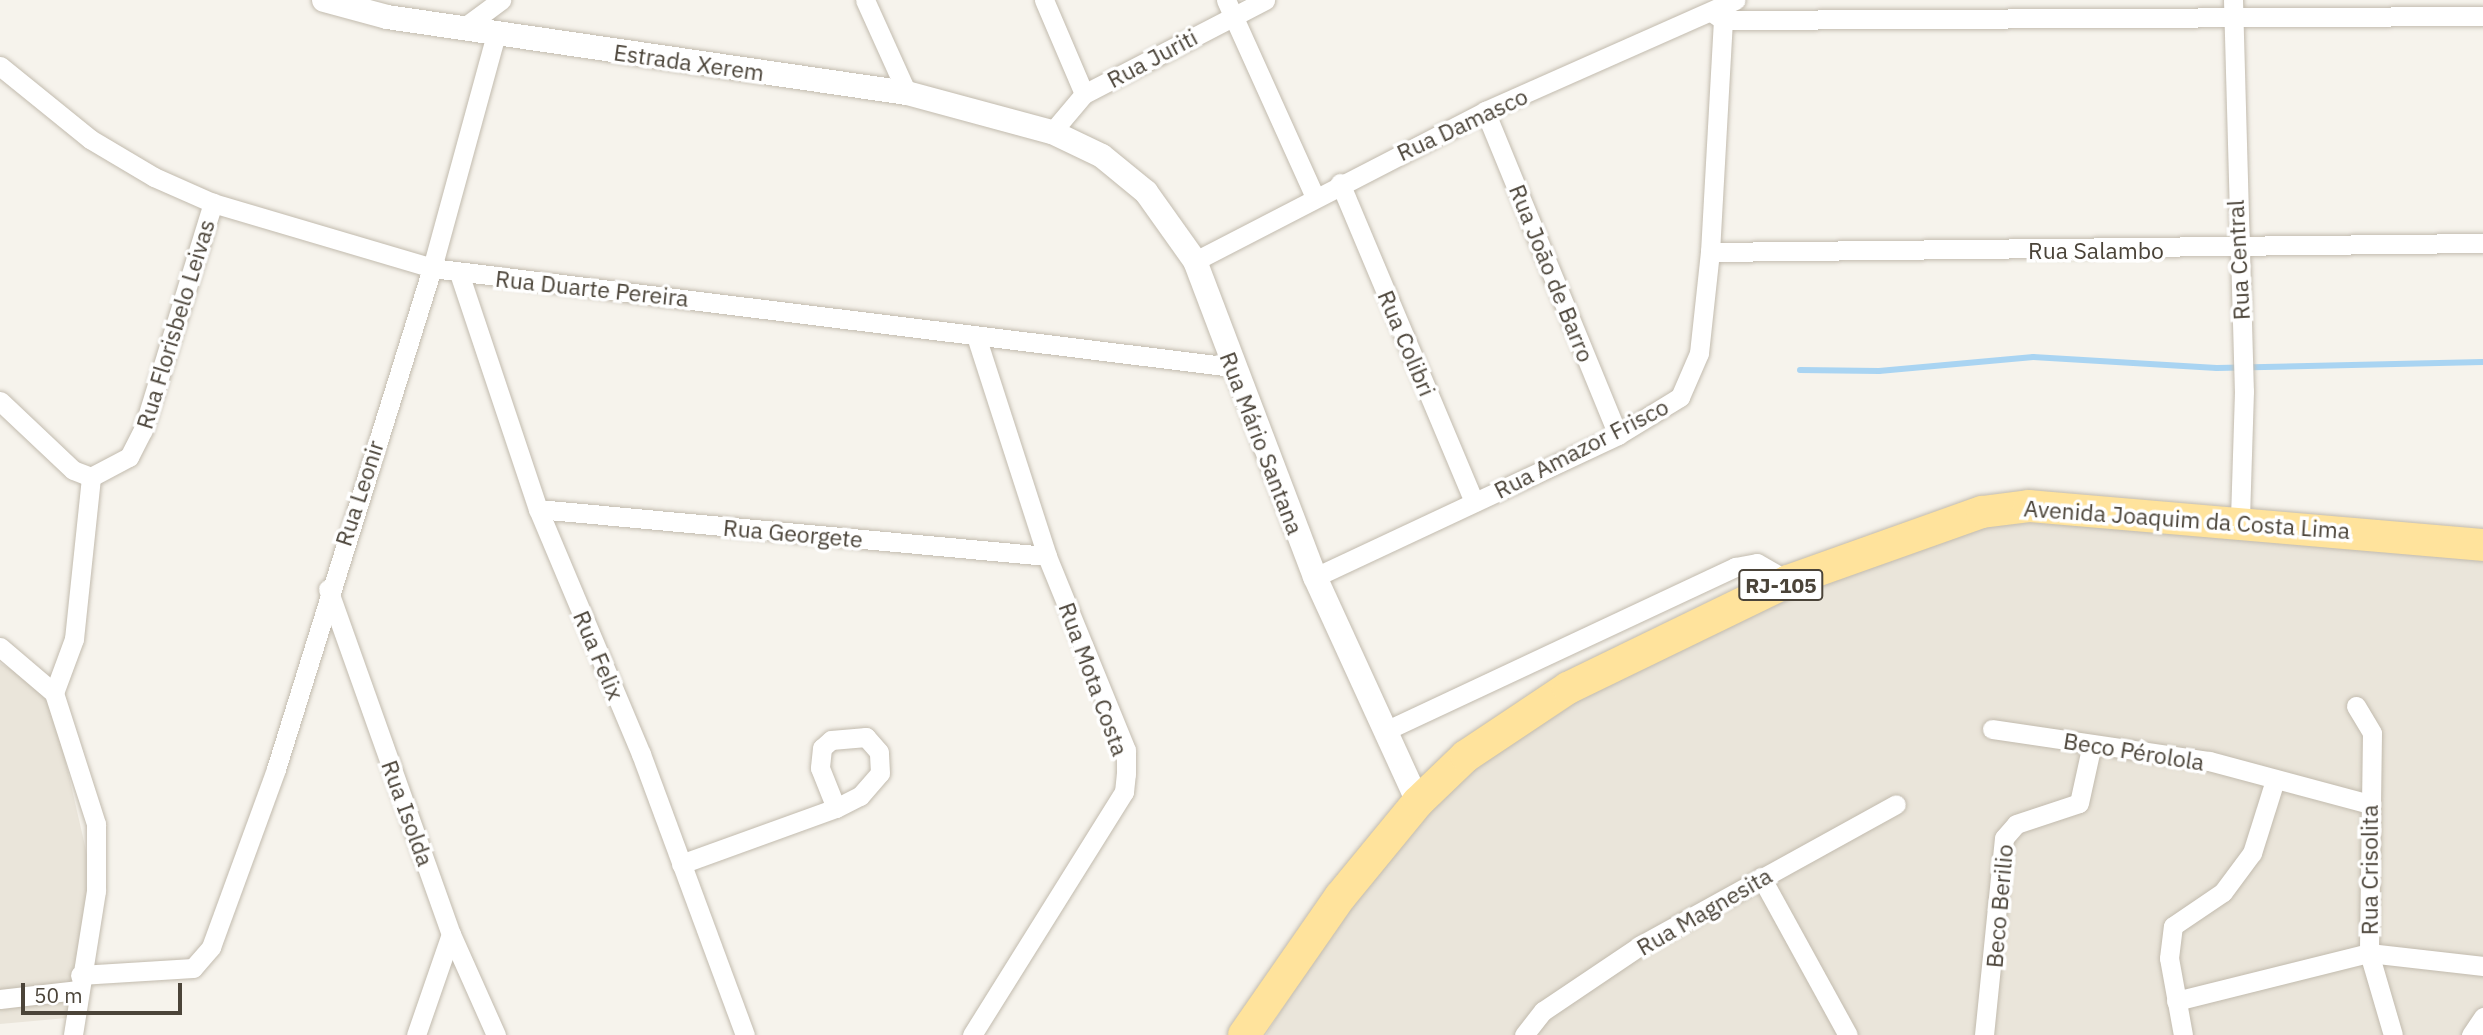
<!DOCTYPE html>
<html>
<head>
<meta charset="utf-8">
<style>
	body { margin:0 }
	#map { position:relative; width:2483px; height:1035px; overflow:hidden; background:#f6f3ec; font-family:"IBM Plex Sans",sans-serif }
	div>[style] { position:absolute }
	.residential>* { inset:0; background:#eae5da }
	.stream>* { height:6px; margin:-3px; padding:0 3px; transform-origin:3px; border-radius:3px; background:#a9d4f2 }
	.roads { filter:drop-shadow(0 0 2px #c2bbae) drop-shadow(0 0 2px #c2bbae) }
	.minor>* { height:19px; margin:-9.5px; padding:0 9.5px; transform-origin:9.5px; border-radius:9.5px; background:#fff }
	.tertiary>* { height:24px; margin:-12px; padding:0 12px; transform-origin:12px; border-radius:12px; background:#fff }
	.primary>* { height:32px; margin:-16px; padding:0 16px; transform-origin:16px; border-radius:16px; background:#ffe39c }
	span { translate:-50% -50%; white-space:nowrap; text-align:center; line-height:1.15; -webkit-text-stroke:7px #fff; paint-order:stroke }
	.shield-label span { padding:2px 5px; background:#fff; border:2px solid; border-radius:5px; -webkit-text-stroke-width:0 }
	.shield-label { font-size:21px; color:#4b4439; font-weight:700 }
	.street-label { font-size:23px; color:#4b4439 }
	.scale { position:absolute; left:21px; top:983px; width:161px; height:32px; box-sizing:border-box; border:4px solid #4b4439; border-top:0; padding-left:9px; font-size:21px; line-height:24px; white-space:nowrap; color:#4b4439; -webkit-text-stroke:5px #fff; paint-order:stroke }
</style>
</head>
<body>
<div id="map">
	<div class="residential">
		<i style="clip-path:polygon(1986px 504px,2483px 538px,2483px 1035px,1266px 1035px,1386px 842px,1496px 732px)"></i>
		<i style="clip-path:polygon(0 663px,50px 693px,93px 881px,78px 1017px,0 1024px)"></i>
	</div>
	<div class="stream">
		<i style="left:1800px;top:370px;width:79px;rotate:0.7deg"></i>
		<i style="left:1879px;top:371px;width:155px;rotate:-5.2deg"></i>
		<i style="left:2033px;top:357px;width:184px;rotate:3.4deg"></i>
		<i style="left:2217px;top:368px;width:266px;rotate:-1.3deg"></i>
	</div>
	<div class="roads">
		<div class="minor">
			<i style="left:865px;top:0;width:102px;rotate:65.7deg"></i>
			<i style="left:1044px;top:0;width:102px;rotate:66.9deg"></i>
			<i style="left:1226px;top:0;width:214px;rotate:65.7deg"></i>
			<i style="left:2233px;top:0;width:391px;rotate:88.4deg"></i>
			<i style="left:2244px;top:391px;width:129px;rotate:91.8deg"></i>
			<i style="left:1723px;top:20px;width:760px;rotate:-0.3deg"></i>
			<i style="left:462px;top:29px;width:49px;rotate:-36.6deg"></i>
			<i style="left:0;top:66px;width:116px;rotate:39deg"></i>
			<i style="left:90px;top:139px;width:74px;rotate:30.7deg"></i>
			<i style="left:154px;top:177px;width:64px;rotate:23.8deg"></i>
			<i style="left:213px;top:203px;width:228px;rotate:16.5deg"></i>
			<i style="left:432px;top:268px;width:806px;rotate:7.05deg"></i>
			<i style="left:1485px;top:111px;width:350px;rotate:67.7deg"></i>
			<i style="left:1052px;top:132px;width:50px;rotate:-49.9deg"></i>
			<i style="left:1084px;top:94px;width:204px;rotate:-27.4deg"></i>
			<i style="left:1340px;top:183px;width:346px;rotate:67.2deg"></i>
			<i style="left:1710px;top:252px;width:773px;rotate:-0.67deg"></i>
			<i style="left:1195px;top:261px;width:326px;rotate:-27.3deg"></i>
			<i style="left:1485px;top:111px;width:274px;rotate:-23.9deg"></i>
			<i style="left:459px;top:273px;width:249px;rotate:71.5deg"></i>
			<i style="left:538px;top:509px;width:266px;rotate:67.2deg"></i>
			<i style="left:641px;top:754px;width:300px;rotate:69.7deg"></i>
			<i style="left:0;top:401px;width:100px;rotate:43.4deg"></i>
			<i style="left:73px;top:470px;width:19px;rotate:21deg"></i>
			<i style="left:538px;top:509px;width:511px;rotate:5.28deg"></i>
			<i style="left:1315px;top:577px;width:335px;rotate:-25.1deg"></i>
			<i style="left:1618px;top:435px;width:73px;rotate:-31.5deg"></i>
			<i style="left:1680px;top:397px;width:48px;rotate:-66.6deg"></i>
			<i style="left:1699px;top:353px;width:102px;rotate:-83.8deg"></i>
			<i style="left:1710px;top:252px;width:232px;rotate:-86.8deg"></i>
			<i style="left:1723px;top:20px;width:12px;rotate:-145deg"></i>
			<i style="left:328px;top:589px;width:366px;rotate:70.4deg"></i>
			<i style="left:451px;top:934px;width:111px;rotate:66deg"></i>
			<i style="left:0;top:647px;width:71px;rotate:40.4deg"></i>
			<i style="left:54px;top:693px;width:138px;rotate:72.2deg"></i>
			<i style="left:96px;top:824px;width:67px;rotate:90deg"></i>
			<i style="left:96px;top:891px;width:146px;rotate:99.1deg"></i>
			<i style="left:54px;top:693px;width:58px;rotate:-69.7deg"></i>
			<i style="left:74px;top:639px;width:163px;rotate:-84deg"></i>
			<i style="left:91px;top:477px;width:43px;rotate:-27.8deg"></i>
			<i style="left:129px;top:457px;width:30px;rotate:-63deg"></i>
			<i style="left:143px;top:430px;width:238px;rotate:-72.9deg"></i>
			<i style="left:2356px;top:706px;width:31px;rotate:59deg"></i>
			<i style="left:2372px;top:733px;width:220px;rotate:90.8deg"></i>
			<i style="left:2369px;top:953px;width:85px;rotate:73.7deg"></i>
			<i style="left:1992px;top:729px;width:219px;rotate:8.4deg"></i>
			<i style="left:2209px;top:761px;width:166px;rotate:15deg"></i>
			<i style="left:1385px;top:731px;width:387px;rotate:-25.1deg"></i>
			<i style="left:1735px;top:567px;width:22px;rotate:-10deg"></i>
			<i style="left:1757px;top:563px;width:36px;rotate:30deg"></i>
			<i style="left:681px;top:864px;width:165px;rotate:-19.9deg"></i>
			<i style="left:836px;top:808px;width:27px;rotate:-27deg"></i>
			<i style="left:860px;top:796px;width:30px;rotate:-49deg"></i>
			<i style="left:880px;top:773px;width:21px;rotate:-93deg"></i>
			<i style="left:879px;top:752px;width:20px;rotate:-131deg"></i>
			<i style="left:866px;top:737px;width:35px;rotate:175deg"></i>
			<i style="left:831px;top:740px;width:12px;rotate:138deg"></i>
			<i style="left:822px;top:748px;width:20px;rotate:96deg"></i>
			<i style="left:820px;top:768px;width:43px;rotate:68.2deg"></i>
			<i style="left:1761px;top:877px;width:180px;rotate:61.2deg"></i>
			<i style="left:80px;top:975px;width:113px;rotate:-3.5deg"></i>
			<i style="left:193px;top:968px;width:28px;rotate:-49deg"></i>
			<i style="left:211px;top:947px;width:189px;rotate:-69.9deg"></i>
			<i style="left:276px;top:769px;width:525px;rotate:-72.7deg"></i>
			<i style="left:432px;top:268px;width:243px;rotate:-74.7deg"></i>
			<i style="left:0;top:999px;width:79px;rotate:-6.6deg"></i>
			<i style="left:2176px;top:1001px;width:199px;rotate:-14deg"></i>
			<i style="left:2369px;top:953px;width:115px;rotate:6.5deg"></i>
			<i style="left:416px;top:1035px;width:107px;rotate:-70.9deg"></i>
			<i style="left:972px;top:1035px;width:287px;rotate:-58deg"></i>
			<i style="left:1124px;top:792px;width:18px;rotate:-84deg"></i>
			<i style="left:1126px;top:774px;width:24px;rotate:-90deg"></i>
			<i style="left:1126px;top:750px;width:209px;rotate:-112.2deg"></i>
			<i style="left:1047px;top:556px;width:231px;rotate:-107.9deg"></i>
			<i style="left:1524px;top:1035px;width:31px;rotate:-52deg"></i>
			<i style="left:1543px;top:1011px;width:118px;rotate:-34deg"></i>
			<i style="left:1641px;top:945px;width:291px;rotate:-28.9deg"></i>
			<i style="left:1984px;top:1035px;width:198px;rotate:-84.2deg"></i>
			<i style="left:2004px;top:838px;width:18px;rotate:-49deg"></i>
			<i style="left:2016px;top:824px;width:66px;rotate:-18.4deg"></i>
			<i style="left:2079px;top:803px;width:60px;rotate:-77.6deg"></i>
			<i style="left:2183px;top:1035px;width:78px;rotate:-100.3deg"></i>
			<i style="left:2169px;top:958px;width:32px;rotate:-83deg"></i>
			<i style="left:2173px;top:926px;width:60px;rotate:-34.2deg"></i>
			<i style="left:2223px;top:892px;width:49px;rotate:-53.4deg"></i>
			<i style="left:2252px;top:853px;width:77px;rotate:-72.5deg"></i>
			<i style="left:2471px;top:1035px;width:22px;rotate:-56deg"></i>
		</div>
		<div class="tertiary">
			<i style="left:324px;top:0;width:65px;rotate:15.1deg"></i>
			<i style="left:387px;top:17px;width:526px;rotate:8.32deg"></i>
			<i style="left:907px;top:93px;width:150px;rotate:15.1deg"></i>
			<i style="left:1052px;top:132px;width:55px;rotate:25.6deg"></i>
			<i style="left:1102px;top:156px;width:57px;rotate:39.3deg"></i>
			<i style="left:1146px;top:192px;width:85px;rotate:54.6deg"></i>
			<i style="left:1195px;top:261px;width:338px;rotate:69.2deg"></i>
			<i style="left:1315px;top:577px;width:247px;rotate:65.4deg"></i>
		</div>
		<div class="primary">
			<i style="left:1244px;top:1035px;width:168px;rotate:-55.2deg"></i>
			<i style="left:1340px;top:897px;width:123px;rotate:-50.6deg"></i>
			<i style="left:1418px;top:802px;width:66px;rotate:-43.8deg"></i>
			<i style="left:1466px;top:756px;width:123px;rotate:-33.7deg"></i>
			<i style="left:1568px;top:688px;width:245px;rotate:-25.9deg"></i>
			<i style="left:1788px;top:581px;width:206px;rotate:-19.6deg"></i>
			<i style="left:1982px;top:512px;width:47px;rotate:-7.3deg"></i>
			<i style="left:2029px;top:506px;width:456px;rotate:4.9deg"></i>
		</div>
	</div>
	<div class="shield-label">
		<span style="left:1781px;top:585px">RJ-105</span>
	</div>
	<div class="street-label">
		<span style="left:1152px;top:58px;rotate:-28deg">Rua Juriti</span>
		<span style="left:689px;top:62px;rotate:8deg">Estrada Xerem</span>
		<span style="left:1462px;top:124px;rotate:-25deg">Rua Damasco</span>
		<span style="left:2096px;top:250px">Rua Salambo</span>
		<span style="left:2238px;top:260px;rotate:-93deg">Rua Central</span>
		<span style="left:1552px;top:273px;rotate:68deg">Rua Joāo de Barro</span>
		<span style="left:592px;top:288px;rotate:6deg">Rua Duarte Pereira</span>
		<span style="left:175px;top:324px;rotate:-73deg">Rua Florisbelo Leivas</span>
		<span style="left:1407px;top:343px;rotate:67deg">Rua Colibri</span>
		<span style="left:1262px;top:443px;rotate:69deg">Rua Mário Santana</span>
		<span style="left:1581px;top:448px;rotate:-27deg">Rua Amazor Frisco</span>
		<span style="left:359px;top:493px;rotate:-72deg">Rua Leonir</span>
		<span style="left:2187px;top:519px;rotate:4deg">Avenida Joaquim da Costa Lima</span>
		<span style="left:793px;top:533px;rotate:5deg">Rua Georgete</span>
		<span style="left:599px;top:655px;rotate:67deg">Rua Felix</span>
		<span style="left:1094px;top:679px;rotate:70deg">Rua Mota Costa</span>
		<span style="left:2134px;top:751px;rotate:9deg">Beco Pérolola</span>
		<span style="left:408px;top:813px;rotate:70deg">Rua Isolda</span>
		<span style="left:2369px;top:870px;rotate:-90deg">Rua Crisolita</span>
		<span style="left:1999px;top:906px;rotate:-85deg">Beco Berilio</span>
		<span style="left:1704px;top:911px;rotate:-30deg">Rua Magnesita</span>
	</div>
	<div class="scale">50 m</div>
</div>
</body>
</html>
